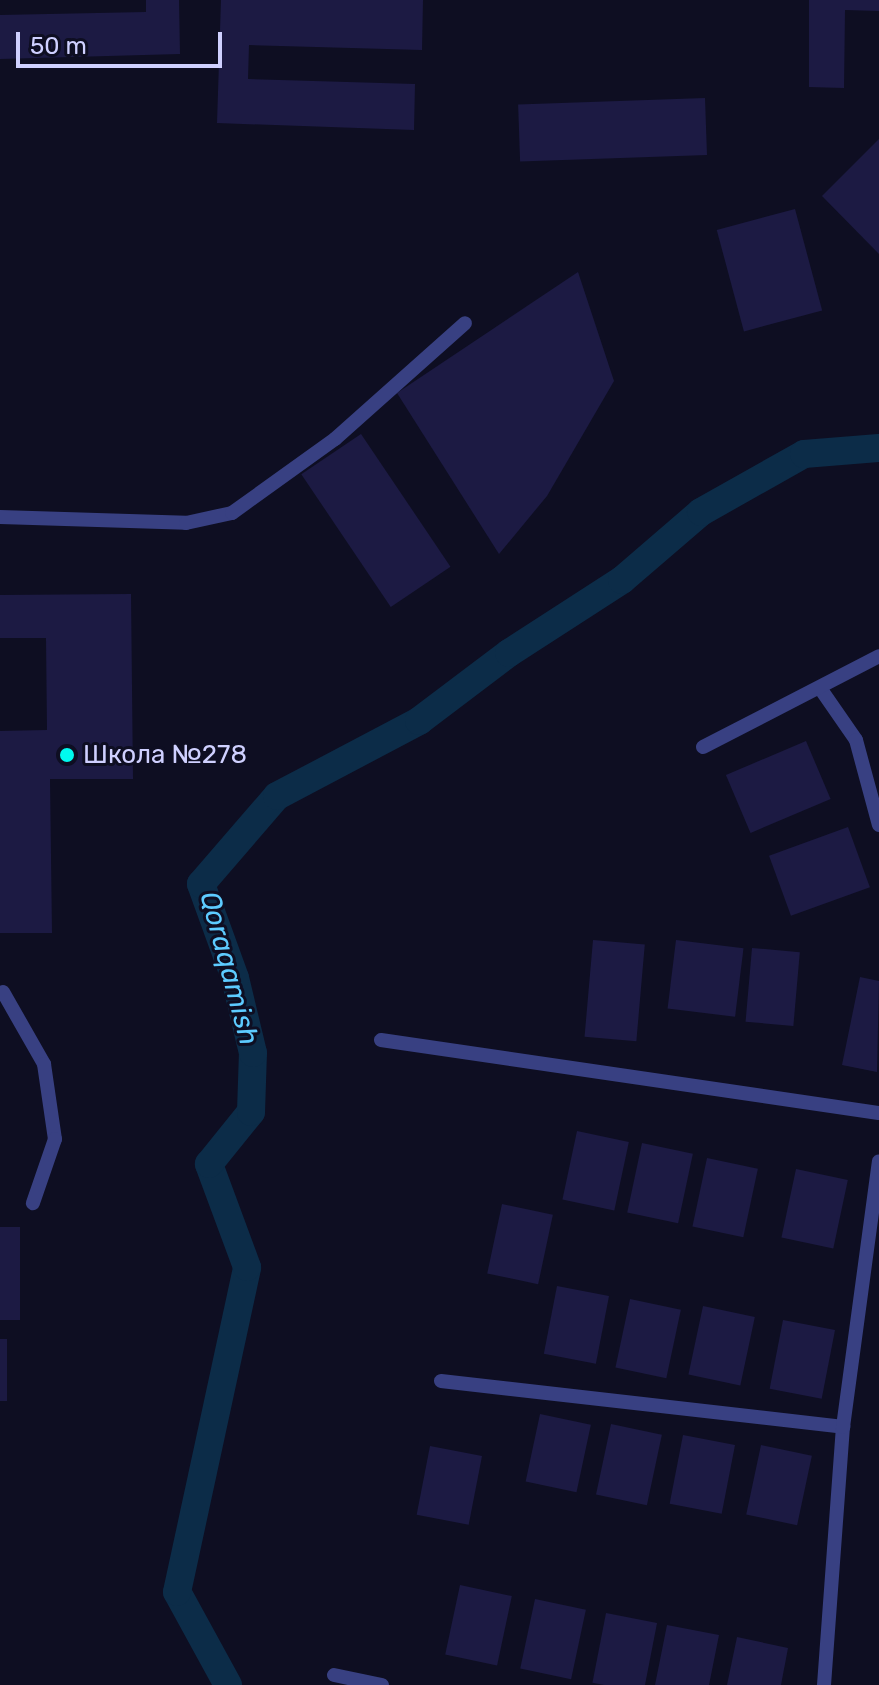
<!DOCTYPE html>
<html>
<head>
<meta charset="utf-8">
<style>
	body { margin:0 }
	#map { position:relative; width:879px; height:1685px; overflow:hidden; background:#0e0e22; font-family:Rubik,sans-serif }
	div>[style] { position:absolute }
	.canal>* { height:28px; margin:-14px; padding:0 14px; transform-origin:14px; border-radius:14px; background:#0c2c48 }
	.building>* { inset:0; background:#1c1a43; transform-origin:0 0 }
	.service>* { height:14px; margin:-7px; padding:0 7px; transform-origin:7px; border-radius:7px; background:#384082 }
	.dots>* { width:22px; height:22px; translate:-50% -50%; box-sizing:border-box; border:4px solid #0e0e22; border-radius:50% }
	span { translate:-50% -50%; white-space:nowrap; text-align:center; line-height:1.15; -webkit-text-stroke:6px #0e0e22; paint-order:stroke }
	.poi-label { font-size:26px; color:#cfd0ff }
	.left { translate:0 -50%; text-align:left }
	.water-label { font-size:28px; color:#5dcbff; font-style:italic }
	.scale { position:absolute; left:16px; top:32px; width:206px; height:36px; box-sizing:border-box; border:4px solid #cfd0ff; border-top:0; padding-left:10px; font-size:24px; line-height:28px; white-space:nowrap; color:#cfd0ff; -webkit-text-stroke:6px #0e0e22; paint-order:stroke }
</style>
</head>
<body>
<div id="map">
	<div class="canal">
		<i style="left:228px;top:1685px;width:106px;rotate:-118.7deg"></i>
		<i style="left:177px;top:1592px;width:332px;rotate:-77.8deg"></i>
		<i style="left:247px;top:1267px;width:110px;rotate:-110.3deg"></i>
		<i style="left:209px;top:1164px;width:67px;rotate:-51.1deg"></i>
		<i style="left:251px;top:1112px;width:59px;rotate:-88.1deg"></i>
		<i style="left:253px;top:1053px;width:77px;rotate:-103.5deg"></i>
		<i style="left:235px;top:978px;width:100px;rotate:-109.9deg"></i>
		<i style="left:201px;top:884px;width:116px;rotate:-49.2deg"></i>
		<i style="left:277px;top:796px;width:161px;rotate:-27.8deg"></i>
		<i style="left:419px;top:721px;width:113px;rotate:-37.1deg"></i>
		<i style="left:509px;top:653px;width:135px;rotate:-32.9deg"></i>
		<i style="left:622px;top:580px;width:104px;rotate:-40.7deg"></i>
		<i style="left:701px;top:512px;width:118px;rotate:-29.4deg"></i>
		<i style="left:804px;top:454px;width:75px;rotate:-4.6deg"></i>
	</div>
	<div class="building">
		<i style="clip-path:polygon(146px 0,179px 0,180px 54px,0 59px,0 15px,146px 12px)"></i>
		<i style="clip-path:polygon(221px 0,423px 0,422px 50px,249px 45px,248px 79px,415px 84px,414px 130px,217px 123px)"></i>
		<i style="clip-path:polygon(809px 0,879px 0,879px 11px,845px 10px,844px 88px,809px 87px)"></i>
		<i style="left:705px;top:98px;width:57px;height:187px;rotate:88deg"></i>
		<i style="clip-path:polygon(879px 139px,879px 254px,822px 196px)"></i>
		<i style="left:795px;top:209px;width:105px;height:81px;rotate:75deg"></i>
		<i style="clip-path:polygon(578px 272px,614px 381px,547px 496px,499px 554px,397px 393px)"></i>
		<i style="left:361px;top:434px;width:160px;height:72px;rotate:56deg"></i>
		<i style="clip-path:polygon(131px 594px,133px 779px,50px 779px,52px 933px,0 933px,0 731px,47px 730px,46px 638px,0 638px,0 595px)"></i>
		<i style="left:806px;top:741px;width:63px;height:87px;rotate:67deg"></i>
		<i style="left:848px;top:827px;width:64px;height:84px;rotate:70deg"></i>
		<i style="left:593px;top:940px;width:52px;height:97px;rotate:5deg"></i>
		<i style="left:676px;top:940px;width:68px;height:69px;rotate:7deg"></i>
		<i style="left:752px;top:948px;width:48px;height:74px;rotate:5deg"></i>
		<i style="clip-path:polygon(860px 977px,879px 981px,877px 1072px,842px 1065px)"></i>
		<i style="left:577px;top:1131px;width:53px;height:70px;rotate:12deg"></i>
		<i style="left:642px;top:1143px;width:52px;height:71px;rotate:12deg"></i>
		<i style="left:707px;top:1158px;width:52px;height:70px;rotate:12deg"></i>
		<i style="left:796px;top:1169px;width:53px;height:70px;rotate:12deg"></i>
		<i style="left:502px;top:1204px;width:52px;height:71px;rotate:12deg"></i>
		<i style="left:0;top:1227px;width:20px;height:93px"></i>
		<i style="left:557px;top:1286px;width:53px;height:69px;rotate:11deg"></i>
		<i style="left:630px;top:1299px;width:52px;height:70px;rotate:12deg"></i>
		<i style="left:703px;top:1306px;width:53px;height:70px;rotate:12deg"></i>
		<i style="left:783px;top:1320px;width:53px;height:70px;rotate:11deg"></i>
		<i style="left:0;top:1339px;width:7px;height:62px"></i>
		<i style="left:540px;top:1414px;width:52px;height:69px;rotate:12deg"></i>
		<i style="left:611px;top:1424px;width:52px;height:72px;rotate:12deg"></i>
		<i style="left:683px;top:1435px;width:53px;height:70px;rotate:11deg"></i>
		<i style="left:761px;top:1445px;width:52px;height:71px;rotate:12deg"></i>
		<i style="left:430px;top:1446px;width:53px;height:70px;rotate:11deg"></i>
		<i style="left:460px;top:1585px;width:53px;height:71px;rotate:12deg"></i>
		<i style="left:535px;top:1599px;width:52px;height:71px;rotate:12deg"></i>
		<i style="left:606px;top:1613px;width:52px;height:71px;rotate:11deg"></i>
		<i style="clip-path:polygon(667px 1625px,719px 1635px,709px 1685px,655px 1685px)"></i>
		<i style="clip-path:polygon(737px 1637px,788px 1648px,781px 1685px,727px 1685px)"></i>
	</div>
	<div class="service">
		<i style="left:0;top:517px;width:186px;rotate:1.8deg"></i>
		<i style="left:186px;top:523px;width:47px;rotate:-12.3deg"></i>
		<i style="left:232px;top:513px;width:127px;rotate:-35.7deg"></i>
		<i style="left:335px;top:439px;width:174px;rotate:-41.7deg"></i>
		<i style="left:820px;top:688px;width:63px;rotate:55.3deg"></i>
		<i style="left:856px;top:740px;width:88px;rotate:74.9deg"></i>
		<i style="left:703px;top:747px;width:198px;rotate:-27.3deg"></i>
		<i style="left:3px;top:992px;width:83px;rotate:60.3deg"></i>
		<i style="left:44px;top:1064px;width:76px;rotate:81.7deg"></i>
		<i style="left:55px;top:1139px;width:68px;rotate:109deg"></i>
		<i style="left:381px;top:1040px;width:503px;rotate:8.34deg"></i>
		<i style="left:441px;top:1381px;width:405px;rotate:6.5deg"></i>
		<i style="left:334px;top:1675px;width:49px;rotate:11.8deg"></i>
		<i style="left:824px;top:1685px;width:259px;rotate:-85.8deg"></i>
		<i style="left:843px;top:1427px;width:268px;rotate:-82.3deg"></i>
	</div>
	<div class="dots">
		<i style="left:67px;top:755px;background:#00faef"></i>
	</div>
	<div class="poi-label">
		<span class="left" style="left:83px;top:755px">Школа №278</span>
	</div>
	<div class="water-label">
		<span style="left:229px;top:968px;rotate:75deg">Qoraqamish</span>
	</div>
	<div class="scale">50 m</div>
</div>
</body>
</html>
